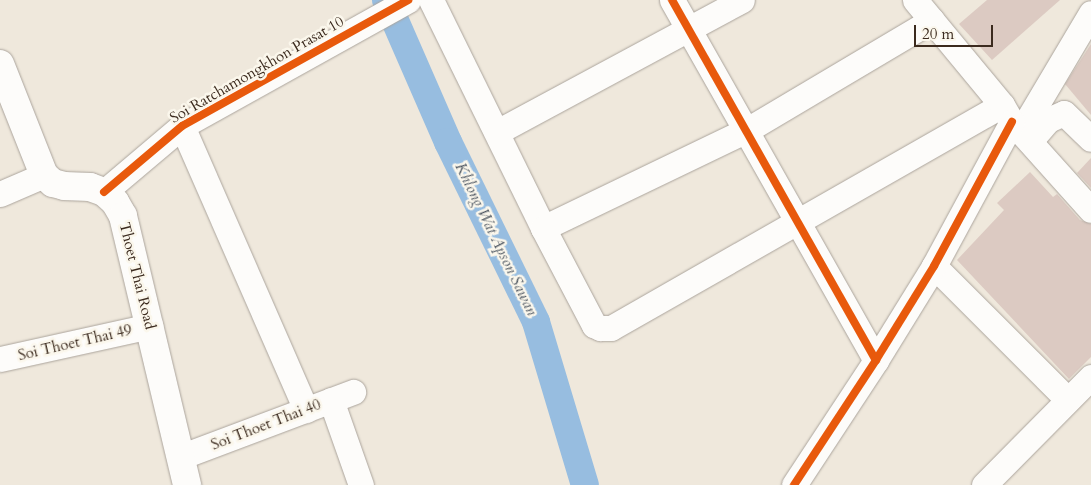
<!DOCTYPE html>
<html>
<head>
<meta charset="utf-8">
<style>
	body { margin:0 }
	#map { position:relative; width:1091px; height:485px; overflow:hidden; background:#efe8dc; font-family:Cardo,serif }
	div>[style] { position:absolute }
	.canal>* { height:28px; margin:-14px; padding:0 14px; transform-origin:14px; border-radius:14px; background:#97bde0 }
	.building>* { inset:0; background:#dccac2 }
	.roads { filter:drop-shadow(0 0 1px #aba49c) drop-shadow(0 0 1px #aba49c) }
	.minor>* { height:25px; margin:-12.5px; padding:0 12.5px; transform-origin:12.5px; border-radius:12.5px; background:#fdfcfa }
	.major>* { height:28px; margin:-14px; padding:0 14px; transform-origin:14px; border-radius:14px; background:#fdfcfa }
	.cycleway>* { height:8px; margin:-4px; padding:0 4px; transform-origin:4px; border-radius:4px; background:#e8590c }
	span { translate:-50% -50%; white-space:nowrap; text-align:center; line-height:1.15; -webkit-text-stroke:5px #fbf7ec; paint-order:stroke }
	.street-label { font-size:15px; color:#3b2a1e }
	.water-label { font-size:16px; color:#4e5762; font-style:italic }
	.scale { position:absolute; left:914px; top:25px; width:79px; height:22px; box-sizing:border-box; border:2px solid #3b2a1e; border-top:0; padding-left:6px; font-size:15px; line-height:18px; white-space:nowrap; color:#3b2a1e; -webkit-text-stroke:4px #fbf7ec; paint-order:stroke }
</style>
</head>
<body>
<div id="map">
	<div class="canal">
		<i style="left:386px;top:0;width:155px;rotate:66.4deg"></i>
		<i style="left:448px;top:142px;width:200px;rotate:63.9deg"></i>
		<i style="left:536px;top:322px;width:170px;rotate:73.3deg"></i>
	</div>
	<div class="building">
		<i style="clip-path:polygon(987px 0,1060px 0,992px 60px,959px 24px)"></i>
		<i style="clip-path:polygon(1091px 44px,1091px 115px,1065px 84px)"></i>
		<i style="clip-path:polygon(1091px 158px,1091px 188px,1077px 173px)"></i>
		<i style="clip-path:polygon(1030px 172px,1053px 197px,1057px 194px,1080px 220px,1091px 224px,1091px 357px,1069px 379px,957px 260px,1004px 210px,997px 203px)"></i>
	</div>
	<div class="roads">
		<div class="minor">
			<i style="left:431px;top:0;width:254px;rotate:63.8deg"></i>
			<i style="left:543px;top:228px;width:110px;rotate:62.3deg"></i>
			<i style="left:594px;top:325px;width:7px;rotate:27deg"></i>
			<i style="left:600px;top:328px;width:11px"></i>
			<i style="left:611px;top:328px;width:450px;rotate:-29.7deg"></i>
			<i style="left:672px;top:0;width:414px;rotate:60.5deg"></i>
			<i style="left:915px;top:0;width:136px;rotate:50.4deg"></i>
			<i style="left:1002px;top:105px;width:20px;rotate:60deg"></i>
			<i style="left:1012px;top:122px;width:118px;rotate:48.1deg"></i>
			<i style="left:182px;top:126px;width:310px;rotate:66.4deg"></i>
			<i style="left:1021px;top:131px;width:137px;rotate:-59.3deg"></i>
			<i style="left:497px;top:132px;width:278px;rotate:-28.3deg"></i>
			<i style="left:1030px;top:141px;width:28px;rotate:-49deg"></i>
			<i style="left:1048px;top:120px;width:17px;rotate:-24deg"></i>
			<i style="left:1064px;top:113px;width:37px;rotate:44deg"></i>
			<i style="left:104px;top:192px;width:102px;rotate:-40.2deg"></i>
			<i style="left:182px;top:126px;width:259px;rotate:-29.1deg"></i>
			<i style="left:0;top:194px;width:48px;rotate:-23.4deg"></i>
			<i style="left:543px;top:228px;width:226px;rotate:-25.7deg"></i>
			<i style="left:747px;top:130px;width:215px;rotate:-30.7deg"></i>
			<i style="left:934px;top:266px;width:188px;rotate:45deg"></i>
			<i style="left:0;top:359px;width:154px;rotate:-12.4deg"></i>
			<i style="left:331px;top:400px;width:90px;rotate:70.6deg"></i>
			<i style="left:180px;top:457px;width:185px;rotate:-20.6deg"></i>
			<i style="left:794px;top:485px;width:149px;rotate:-56.7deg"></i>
			<i style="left:876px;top:360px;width:110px;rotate:-58.3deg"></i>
			<i style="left:934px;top:266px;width:164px;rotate:-61.6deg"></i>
			<i style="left:984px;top:485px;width:152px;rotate:-45.3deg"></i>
		</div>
		<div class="major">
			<i style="left:0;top:64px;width:119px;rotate:68.4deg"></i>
			<i style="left:44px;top:175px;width:12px;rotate:42deg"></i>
			<i style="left:53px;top:183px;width:11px;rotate:15deg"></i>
			<i style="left:64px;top:186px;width:26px;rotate:2deg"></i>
			<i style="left:90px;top:187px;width:15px;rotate:20deg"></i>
			<i style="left:104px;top:192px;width:15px;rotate:42deg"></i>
			<i style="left:115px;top:202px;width:16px;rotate:60deg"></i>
			<i style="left:123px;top:216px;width:277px;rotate:76.6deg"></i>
		</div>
	</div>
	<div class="cycleway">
		<i style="left:672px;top:0;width:414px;rotate:60.5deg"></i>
		<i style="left:104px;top:192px;width:102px;rotate:-40.2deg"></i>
		<i style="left:182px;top:126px;width:259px;rotate:-29.1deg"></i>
		<i style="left:794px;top:485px;width:149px;rotate:-56.7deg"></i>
		<i style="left:876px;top:360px;width:110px;rotate:-58.3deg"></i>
		<i style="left:934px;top:266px;width:164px;rotate:-61.6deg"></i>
	</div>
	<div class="street-label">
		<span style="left:257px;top:70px;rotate:-30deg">Soi Ratchamongkhon Prasat 10</span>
		<span style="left:137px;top:276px;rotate:76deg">Thoet Thai Road</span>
		<span style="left:75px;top:343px;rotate:-13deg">Soi Thoet Thai 49</span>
		<span style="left:266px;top:425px;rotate:-21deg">Soi Thoet Thai 40</span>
	</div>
	<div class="water-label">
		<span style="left:496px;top:239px;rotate:64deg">Khlong Wat Apson Sawan</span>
	</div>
	<div class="scale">20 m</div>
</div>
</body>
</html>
